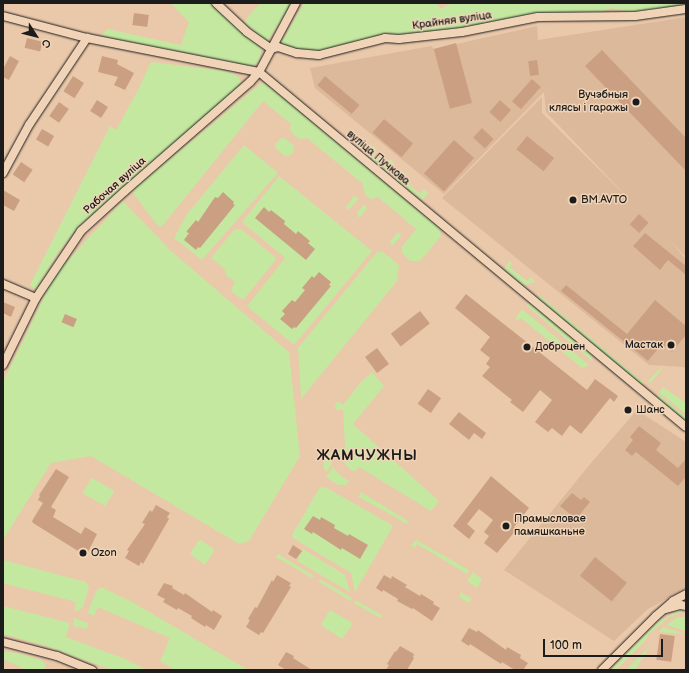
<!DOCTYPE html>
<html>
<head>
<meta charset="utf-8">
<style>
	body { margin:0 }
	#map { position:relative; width:689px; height:673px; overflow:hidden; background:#eac8aa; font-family:"Balsamiq Sans",sans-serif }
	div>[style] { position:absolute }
	.built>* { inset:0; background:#ddb99b }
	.green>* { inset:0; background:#c5e8a1 }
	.building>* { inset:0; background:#cba082; transform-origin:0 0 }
	.roads { filter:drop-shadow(0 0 1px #1c1c1c) drop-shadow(0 0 1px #1c1c1c) }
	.minor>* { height:8px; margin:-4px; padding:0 4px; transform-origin:4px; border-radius:4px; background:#f1d4b7 }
	.dots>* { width:11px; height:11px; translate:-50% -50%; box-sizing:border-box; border:2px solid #f1d4b7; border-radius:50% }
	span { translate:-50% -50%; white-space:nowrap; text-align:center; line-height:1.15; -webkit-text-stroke:3px #f1d4b7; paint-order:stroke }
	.street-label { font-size:11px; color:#1c1c1c }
	.poi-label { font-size:11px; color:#1c1c1c }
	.right { translate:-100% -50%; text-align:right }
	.left { translate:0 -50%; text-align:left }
	.district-label { font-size:15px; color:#1c1c1c; font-weight:700; letter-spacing:1px }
	.frame { position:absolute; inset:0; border:4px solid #1c1c1c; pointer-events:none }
	.north { position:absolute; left:16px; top:16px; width:40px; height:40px; -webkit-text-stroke:3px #f1d4b7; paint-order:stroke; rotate:126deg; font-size:11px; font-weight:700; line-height:16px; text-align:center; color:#1c1c1c }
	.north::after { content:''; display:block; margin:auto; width:14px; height:18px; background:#1c1c1c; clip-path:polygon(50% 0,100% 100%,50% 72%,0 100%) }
	.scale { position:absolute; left:543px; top:639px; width:120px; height:18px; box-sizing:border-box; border:2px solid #1c1c1c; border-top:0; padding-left:5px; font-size:12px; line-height:14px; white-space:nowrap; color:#1c1c1c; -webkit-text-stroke:3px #f1d4b7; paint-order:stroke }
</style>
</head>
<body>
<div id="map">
	<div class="built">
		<i style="clip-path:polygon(686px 17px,686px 257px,668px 239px,686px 259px,686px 369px,683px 367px,649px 365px,442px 198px,542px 97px,542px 113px,631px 201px,546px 112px,544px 92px,444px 194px,315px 88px,310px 68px,431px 46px,434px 49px,537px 26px,538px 40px)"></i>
		<i style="clip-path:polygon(637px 410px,686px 442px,686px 588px,648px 609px,614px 641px,504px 570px,591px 463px)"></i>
	</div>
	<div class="green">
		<i style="clip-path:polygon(171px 3px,210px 3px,262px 49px,259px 61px,254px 65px,247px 66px,229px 64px,100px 36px,108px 29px,181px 45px,189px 22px)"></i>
		<i style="clip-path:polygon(260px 3px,292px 3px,267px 42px,244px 22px)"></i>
		<i style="clip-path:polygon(304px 3px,436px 3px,441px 9px,451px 3px,686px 3px,686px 6px,637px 13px,611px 8px,596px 14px,579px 12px,538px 14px,318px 53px,296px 50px,280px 44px)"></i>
		<i style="clip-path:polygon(151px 62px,225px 71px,234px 74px,239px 78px,241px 82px,238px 88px,78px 227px,58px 253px,36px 290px,30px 285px,42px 261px,110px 126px,116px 130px,137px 92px)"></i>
		<i style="clip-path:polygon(261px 83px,265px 83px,439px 228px,441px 236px,420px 261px,410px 261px,402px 253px,402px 247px,416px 229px,378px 197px,371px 199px,365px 195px,363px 184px,307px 138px,300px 139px,295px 136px,290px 130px,291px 124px,263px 101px,163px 225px,160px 227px,157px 225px,133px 193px,133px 190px)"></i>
		<i style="clip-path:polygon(281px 138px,284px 138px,294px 145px,293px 153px,289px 156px,285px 156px,276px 149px,275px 144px)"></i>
		<i style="clip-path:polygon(244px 145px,277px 172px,277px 174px,202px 260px,174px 238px,187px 214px)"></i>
		<i style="clip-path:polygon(372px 145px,377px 149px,373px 154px,386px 164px,390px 159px,394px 163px,394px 169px,386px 172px,367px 155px)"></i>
		<i style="clip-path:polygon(401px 170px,407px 175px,403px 179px,420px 194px,424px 189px,428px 193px,423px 200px,396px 181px,397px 174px)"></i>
		<i style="clip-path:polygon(279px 176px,372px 251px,296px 343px,293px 344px,249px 308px,248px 305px,285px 258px,242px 222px)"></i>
		<i style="clip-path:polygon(354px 196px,356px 196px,358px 200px,348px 210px,346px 207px)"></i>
		<i style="clip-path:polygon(123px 201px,171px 251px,289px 352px,300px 456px,249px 541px,239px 544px,91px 456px,51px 463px,3px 540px,3px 382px,55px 274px)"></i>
		<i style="clip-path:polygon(363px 205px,365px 205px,367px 209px,360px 217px,358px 217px,357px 213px)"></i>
		<i style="clip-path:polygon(237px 229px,241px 229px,275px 257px,275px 261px,243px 300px,233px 293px,231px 290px,235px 282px,226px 275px,225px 269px,211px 258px,234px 230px)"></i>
		<i style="clip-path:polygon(397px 233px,400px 233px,401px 236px,392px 246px,390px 242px)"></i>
		<i style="clip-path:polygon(377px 252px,383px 252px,399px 265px,397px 281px,301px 399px,298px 348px)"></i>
		<i style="clip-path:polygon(509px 261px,512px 263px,509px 267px,527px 281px,531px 277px,534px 281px,533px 283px,523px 285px,504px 270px)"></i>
		<i style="clip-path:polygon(538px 294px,645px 384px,640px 384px,539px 300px)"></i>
		<i style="clip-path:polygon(531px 304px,592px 355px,592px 361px,526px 305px)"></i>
		<i style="clip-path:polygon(522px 309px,589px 365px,587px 366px,582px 368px,521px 318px,517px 321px,516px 318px)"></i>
		<i style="clip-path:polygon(663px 365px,659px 373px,650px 383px,648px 381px)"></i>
		<i style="clip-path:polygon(372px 372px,384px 386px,353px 424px,439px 501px,431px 511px,359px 467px,356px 471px,350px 470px,339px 456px,340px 448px,345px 448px,343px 410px,336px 410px,335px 405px,338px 401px,343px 405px,360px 383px)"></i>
		<i style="clip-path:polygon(663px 387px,686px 403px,686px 414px,659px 392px)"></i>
		<i style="clip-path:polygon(657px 393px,686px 417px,686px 421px,657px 398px)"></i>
		<i style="clip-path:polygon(329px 451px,332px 464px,327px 472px,324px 469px,323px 453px)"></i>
		<i style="clip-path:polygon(333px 467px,341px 476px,349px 481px,346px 485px,338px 485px,326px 477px)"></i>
		<i style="clip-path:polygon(92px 478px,113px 490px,114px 492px,105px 506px,84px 494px,83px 492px)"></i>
		<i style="clip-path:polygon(321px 487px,327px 488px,392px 525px,392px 528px,355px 592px,351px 573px,293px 538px,292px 535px,318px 490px)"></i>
		<i style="clip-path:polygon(361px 492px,408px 521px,407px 524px,359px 497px)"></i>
		<i style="clip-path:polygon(201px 540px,214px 549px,214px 551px,205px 565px,190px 554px,198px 541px)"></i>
		<i style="clip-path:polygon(416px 540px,469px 570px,469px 571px,467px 574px,417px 544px,415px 548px,411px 545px)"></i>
		<i style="clip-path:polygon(303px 549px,345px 575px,350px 592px,297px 561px)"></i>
		<i style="clip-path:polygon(278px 554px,314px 576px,312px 578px,276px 557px)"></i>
		<i style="clip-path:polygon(3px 560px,86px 582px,89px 587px,83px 607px,78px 611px,74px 610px,76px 602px,3px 583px)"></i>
		<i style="clip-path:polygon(473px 572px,482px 579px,477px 588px,467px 581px)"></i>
		<i style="clip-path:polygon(320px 579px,352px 598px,350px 601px,318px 581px)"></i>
		<i style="clip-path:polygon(101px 587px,132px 602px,248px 670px,175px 670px,160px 661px,170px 638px,98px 607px,94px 616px,89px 614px,88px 612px,96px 591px)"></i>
		<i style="clip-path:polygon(462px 590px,462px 593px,472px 599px,469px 603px,459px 597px)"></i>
		<i style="clip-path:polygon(355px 600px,382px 615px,380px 618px,354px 603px)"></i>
		<i style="clip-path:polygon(3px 606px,70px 623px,66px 637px,125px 659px,147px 670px,112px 670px,46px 646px,3px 634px)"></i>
		<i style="clip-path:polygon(330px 610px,351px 622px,352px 625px,342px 639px,322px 626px,321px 624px)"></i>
		<i style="clip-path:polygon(679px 610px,684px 611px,668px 618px,650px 633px,645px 641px,616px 670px,611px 670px,658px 622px)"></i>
		<i style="clip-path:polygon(678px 617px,686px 617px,686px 631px,666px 625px)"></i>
		<i style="clip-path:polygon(74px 618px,88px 623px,87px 629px,73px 626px)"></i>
		<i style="clip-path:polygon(663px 627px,686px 634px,659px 632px)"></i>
		<i style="clip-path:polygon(651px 645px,635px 670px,626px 670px)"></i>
		<i style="clip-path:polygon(3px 652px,18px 653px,41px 660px,45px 663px,45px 670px,27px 670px,3px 659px)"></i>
	</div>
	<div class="building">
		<i style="left:134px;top:13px;width:15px;height:12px;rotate:8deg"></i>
		<i style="left:27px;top:38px;width:16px;height:10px;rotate:14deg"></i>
		<i style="left:456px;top:43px;width:62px;height:23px;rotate:75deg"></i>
		<i style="clip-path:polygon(602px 50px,686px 138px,686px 171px,585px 66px)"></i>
		<i style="clip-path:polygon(10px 56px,19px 61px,9px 80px,3px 77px,3px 69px)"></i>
		<i style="clip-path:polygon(102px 56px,118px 60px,117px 64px,134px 73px,125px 90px,114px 85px,118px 77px,98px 72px)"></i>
		<i style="left:537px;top:60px;width:15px;height:9px;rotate:82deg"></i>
		<i style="left:73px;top:76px;width:13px;height:18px;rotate:32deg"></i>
		<i style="left:325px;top:76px;width:45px;height:12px;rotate:40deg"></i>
		<i style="left:532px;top:79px;width:12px;height:30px;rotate:42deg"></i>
		<i style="left:97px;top:100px;width:13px;height:13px;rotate:32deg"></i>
		<i style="left:500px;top:100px;width:15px;height:16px;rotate:42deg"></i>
		<i style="left:59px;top:102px;width:12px;height:17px;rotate:35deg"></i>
		<i style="left:384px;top:119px;width:38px;height:18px;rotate:40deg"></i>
		<i style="left:482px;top:128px;width:16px;height:13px;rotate:43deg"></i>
		<i style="left:42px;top:129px;width:14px;height:12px;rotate:30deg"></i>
		<i style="left:527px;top:136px;width:35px;height:17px;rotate:39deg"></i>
		<i style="left:454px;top:140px;width:27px;height:45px;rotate:42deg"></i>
		<i style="left:21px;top:162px;width:14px;height:15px;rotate:34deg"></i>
		<i style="clip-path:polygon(3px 190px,20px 200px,14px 211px,3px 205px)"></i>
		<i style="clip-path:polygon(223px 192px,234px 202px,233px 204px,235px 205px,200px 248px,198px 247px,196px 250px,184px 240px,189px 233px,186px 232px,196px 220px,198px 222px,215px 197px,218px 198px)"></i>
		<i style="clip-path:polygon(264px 207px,269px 212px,271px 210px,285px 221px,284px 224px,296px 234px,298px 231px,310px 241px,308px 243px,315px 249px,306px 260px,255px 218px)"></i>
		<i style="left:639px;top:214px;width:13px;height:14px;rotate:42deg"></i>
		<i style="clip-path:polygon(645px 233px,686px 266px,686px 275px,668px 260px,660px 270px,633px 246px)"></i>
		<i style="clip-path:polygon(319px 272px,331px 282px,329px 285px,331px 286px,296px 328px,294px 327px,292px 329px,280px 319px,285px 314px,282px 311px,292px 300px,295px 302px,305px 290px,302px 288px,312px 276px,314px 278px)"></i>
		<i style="clip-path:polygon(566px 285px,627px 334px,655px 300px,686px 326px,686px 335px,672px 352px,662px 344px,648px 361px,561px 291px)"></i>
		<i style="clip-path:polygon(466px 294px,587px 390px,595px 379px,618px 396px,614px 402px,610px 398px,581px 434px,570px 425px,562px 436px,552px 428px,548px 432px,535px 422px,552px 400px,540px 390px,523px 412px,510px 402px,512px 400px,482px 376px,490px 367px,486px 364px,490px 358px,480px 350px,490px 337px,455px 308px)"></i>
		<i style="clip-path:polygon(3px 302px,15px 307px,11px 317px,3px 313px)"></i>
		<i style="left:420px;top:311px;width:16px;height:37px;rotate:52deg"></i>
		<i style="left:65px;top:314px;width:13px;height:9px;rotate:23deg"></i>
		<i style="left:377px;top:348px;width:20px;height:15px;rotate:53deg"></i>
		<i style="left:428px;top:389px;width:16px;height:18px;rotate:35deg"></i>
		<i style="clip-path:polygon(459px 412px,486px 433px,482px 439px,474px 433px,469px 440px,449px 424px)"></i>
		<i style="clip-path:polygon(639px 426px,661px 443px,656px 450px,678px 468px,686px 459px,686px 477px,678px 486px,636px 452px,632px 456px,625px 450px,633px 440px,630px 437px)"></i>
		<i style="clip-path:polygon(56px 469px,69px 477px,51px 507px,56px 510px,53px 517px,81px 534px,85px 527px,97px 534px,86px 556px,33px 523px,32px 521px,43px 503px,38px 500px,40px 496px,39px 495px)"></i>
		<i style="clip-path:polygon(491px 476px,529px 508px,514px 527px,517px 529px,497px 553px,484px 543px,489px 536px,484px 532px,493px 520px,479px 509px,467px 524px,475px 531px,469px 539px,453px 526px)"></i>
		<i style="clip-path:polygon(572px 493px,581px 500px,584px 497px,590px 502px,576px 519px,560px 506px)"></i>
		<i style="clip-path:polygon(156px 505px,170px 513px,167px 517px,169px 519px,143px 564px,141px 562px,139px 566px,125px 558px,129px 551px,127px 550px,145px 524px,142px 523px,150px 510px,152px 512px)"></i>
		<i style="clip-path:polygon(313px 516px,320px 520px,321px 517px,335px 525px,334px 528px,348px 536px,349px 534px,368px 545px,360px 559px,342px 548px,341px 550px,313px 532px,312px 534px,304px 529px)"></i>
		<i style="clip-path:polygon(293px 545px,302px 551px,296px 559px,288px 554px)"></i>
		<i style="left:595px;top:557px;width:41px;height:24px;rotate:39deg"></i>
		<i style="clip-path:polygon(277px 575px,291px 583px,289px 586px,291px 587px,263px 633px,261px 632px,259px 635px,246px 627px,250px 620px,248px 619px,255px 607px,257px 608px,272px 580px,273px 582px)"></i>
		<i style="clip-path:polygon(384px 575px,391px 579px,392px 576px,407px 585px,405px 587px,420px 596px,421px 594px,434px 602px,433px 604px,440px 608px,432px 621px,413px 608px,412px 609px,397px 601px,398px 599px,383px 590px,382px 592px,376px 588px)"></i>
		<i style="clip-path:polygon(164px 583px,173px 586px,172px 588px,184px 595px,185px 593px,212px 612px,213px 610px,222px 616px,214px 630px,206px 625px,205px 627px,191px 618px,192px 616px,178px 608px,177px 610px,163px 602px,165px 599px,157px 595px)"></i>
		<i style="clip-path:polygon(469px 628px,477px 632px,478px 630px,506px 650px,507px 647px,521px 655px,520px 658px,528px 663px,523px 670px,515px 670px,502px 662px,501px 664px,470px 644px,469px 646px,461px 641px)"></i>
		<i style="left:660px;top:634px;width:15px;height:26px;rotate:8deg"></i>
		<i style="clip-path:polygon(400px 646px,414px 654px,413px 657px,414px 658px,407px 670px,386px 670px,389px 665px,387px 664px,395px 651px,396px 652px)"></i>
		<i style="clip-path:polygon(286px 652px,294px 656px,293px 658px,312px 670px,286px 670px,278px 665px)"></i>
	</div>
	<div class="roads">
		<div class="minor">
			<i style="left:216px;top:3px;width:42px;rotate:43.1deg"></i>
			<i style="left:247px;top:32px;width:29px;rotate:35deg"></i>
			<i style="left:3px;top:16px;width:87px;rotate:14.7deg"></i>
			<i style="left:87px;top:38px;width:175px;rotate:11.2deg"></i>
			<i style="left:259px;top:72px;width:555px;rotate:39.74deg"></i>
			<i style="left:271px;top:49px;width:7px;rotate:-16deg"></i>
			<i style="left:278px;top:47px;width:20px;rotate:18deg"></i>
			<i style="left:297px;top:53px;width:22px;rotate:5deg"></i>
			<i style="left:319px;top:55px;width:68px;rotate:-14.4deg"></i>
			<i style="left:385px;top:38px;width:14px;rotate:4deg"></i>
			<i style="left:399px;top:39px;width:63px;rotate:-6.3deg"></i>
			<i style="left:462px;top:32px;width:77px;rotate:-11.2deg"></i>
			<i style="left:538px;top:17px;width:97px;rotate:-0.6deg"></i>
			<i style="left:635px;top:16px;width:51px;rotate:-7.8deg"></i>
			<i style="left:3px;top:173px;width:55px;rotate:-61.6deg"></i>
			<i style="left:29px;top:125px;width:105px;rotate:-56.3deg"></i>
			<i style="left:3px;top:284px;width:36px;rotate:23deg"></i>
			<i style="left:3px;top:365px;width:75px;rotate:-63.8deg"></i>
			<i style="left:36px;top:298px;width:81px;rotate:-56.1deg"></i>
			<i style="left:81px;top:231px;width:59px;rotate:-42.3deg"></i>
			<i style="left:125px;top:191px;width:166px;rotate:-41.1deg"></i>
			<i style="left:250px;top:82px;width:13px;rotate:-48deg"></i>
			<i style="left:259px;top:72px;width:78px;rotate:-61.8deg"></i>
			<i style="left:666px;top:609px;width:15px;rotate:-16deg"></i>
			<i style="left:680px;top:605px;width:6px;rotate:9deg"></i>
			<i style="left:3px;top:642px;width:56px;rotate:14.5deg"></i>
			<i style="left:57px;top:656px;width:38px;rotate:22deg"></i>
			<i style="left:602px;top:670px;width:76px;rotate:-45deg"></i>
			<i style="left:656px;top:616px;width:23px;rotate:-41deg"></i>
			<i style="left:673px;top:601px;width:15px;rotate:-28deg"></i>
		</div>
	</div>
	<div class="dots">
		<i style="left:636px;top:102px;background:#1c1c1c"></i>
		<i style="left:573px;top:200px;background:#1c1c1c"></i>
		<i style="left:671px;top:345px;background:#1c1c1c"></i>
		<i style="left:527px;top:347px;background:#1c1c1c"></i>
		<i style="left:628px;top:410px;background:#1c1c1c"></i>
		<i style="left:506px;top:526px;background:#1c1c1c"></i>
		<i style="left:83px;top:553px;background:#1c1c1c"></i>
	</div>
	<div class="street-label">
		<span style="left:452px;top:21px;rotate:-8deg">Крайняя вуліца</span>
		<span style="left:378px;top:158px;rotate:40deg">вуліца Пучкова</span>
		<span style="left:115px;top:186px;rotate:-42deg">Рабочая вуліца</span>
	</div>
	<div class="poi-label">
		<span class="right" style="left:628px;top:102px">Вучэбныя<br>клясы і гаражы</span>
		<span class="left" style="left:581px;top:200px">BM.AVTO</span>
		<span class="right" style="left:663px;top:345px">Мастак</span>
		<span class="left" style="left:535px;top:347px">Доброцен</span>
		<span class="left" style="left:636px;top:410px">Шанс</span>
		<span class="left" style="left:514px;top:526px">Прамысловае<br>памяшканьне</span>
		<span class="left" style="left:91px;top:553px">Ozon</span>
	</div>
	<div class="district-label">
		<span style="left:367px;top:456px">ЖАМЧУЖНЫ</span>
	</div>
	<div class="frame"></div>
	<div class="north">С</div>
	<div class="scale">100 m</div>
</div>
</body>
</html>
